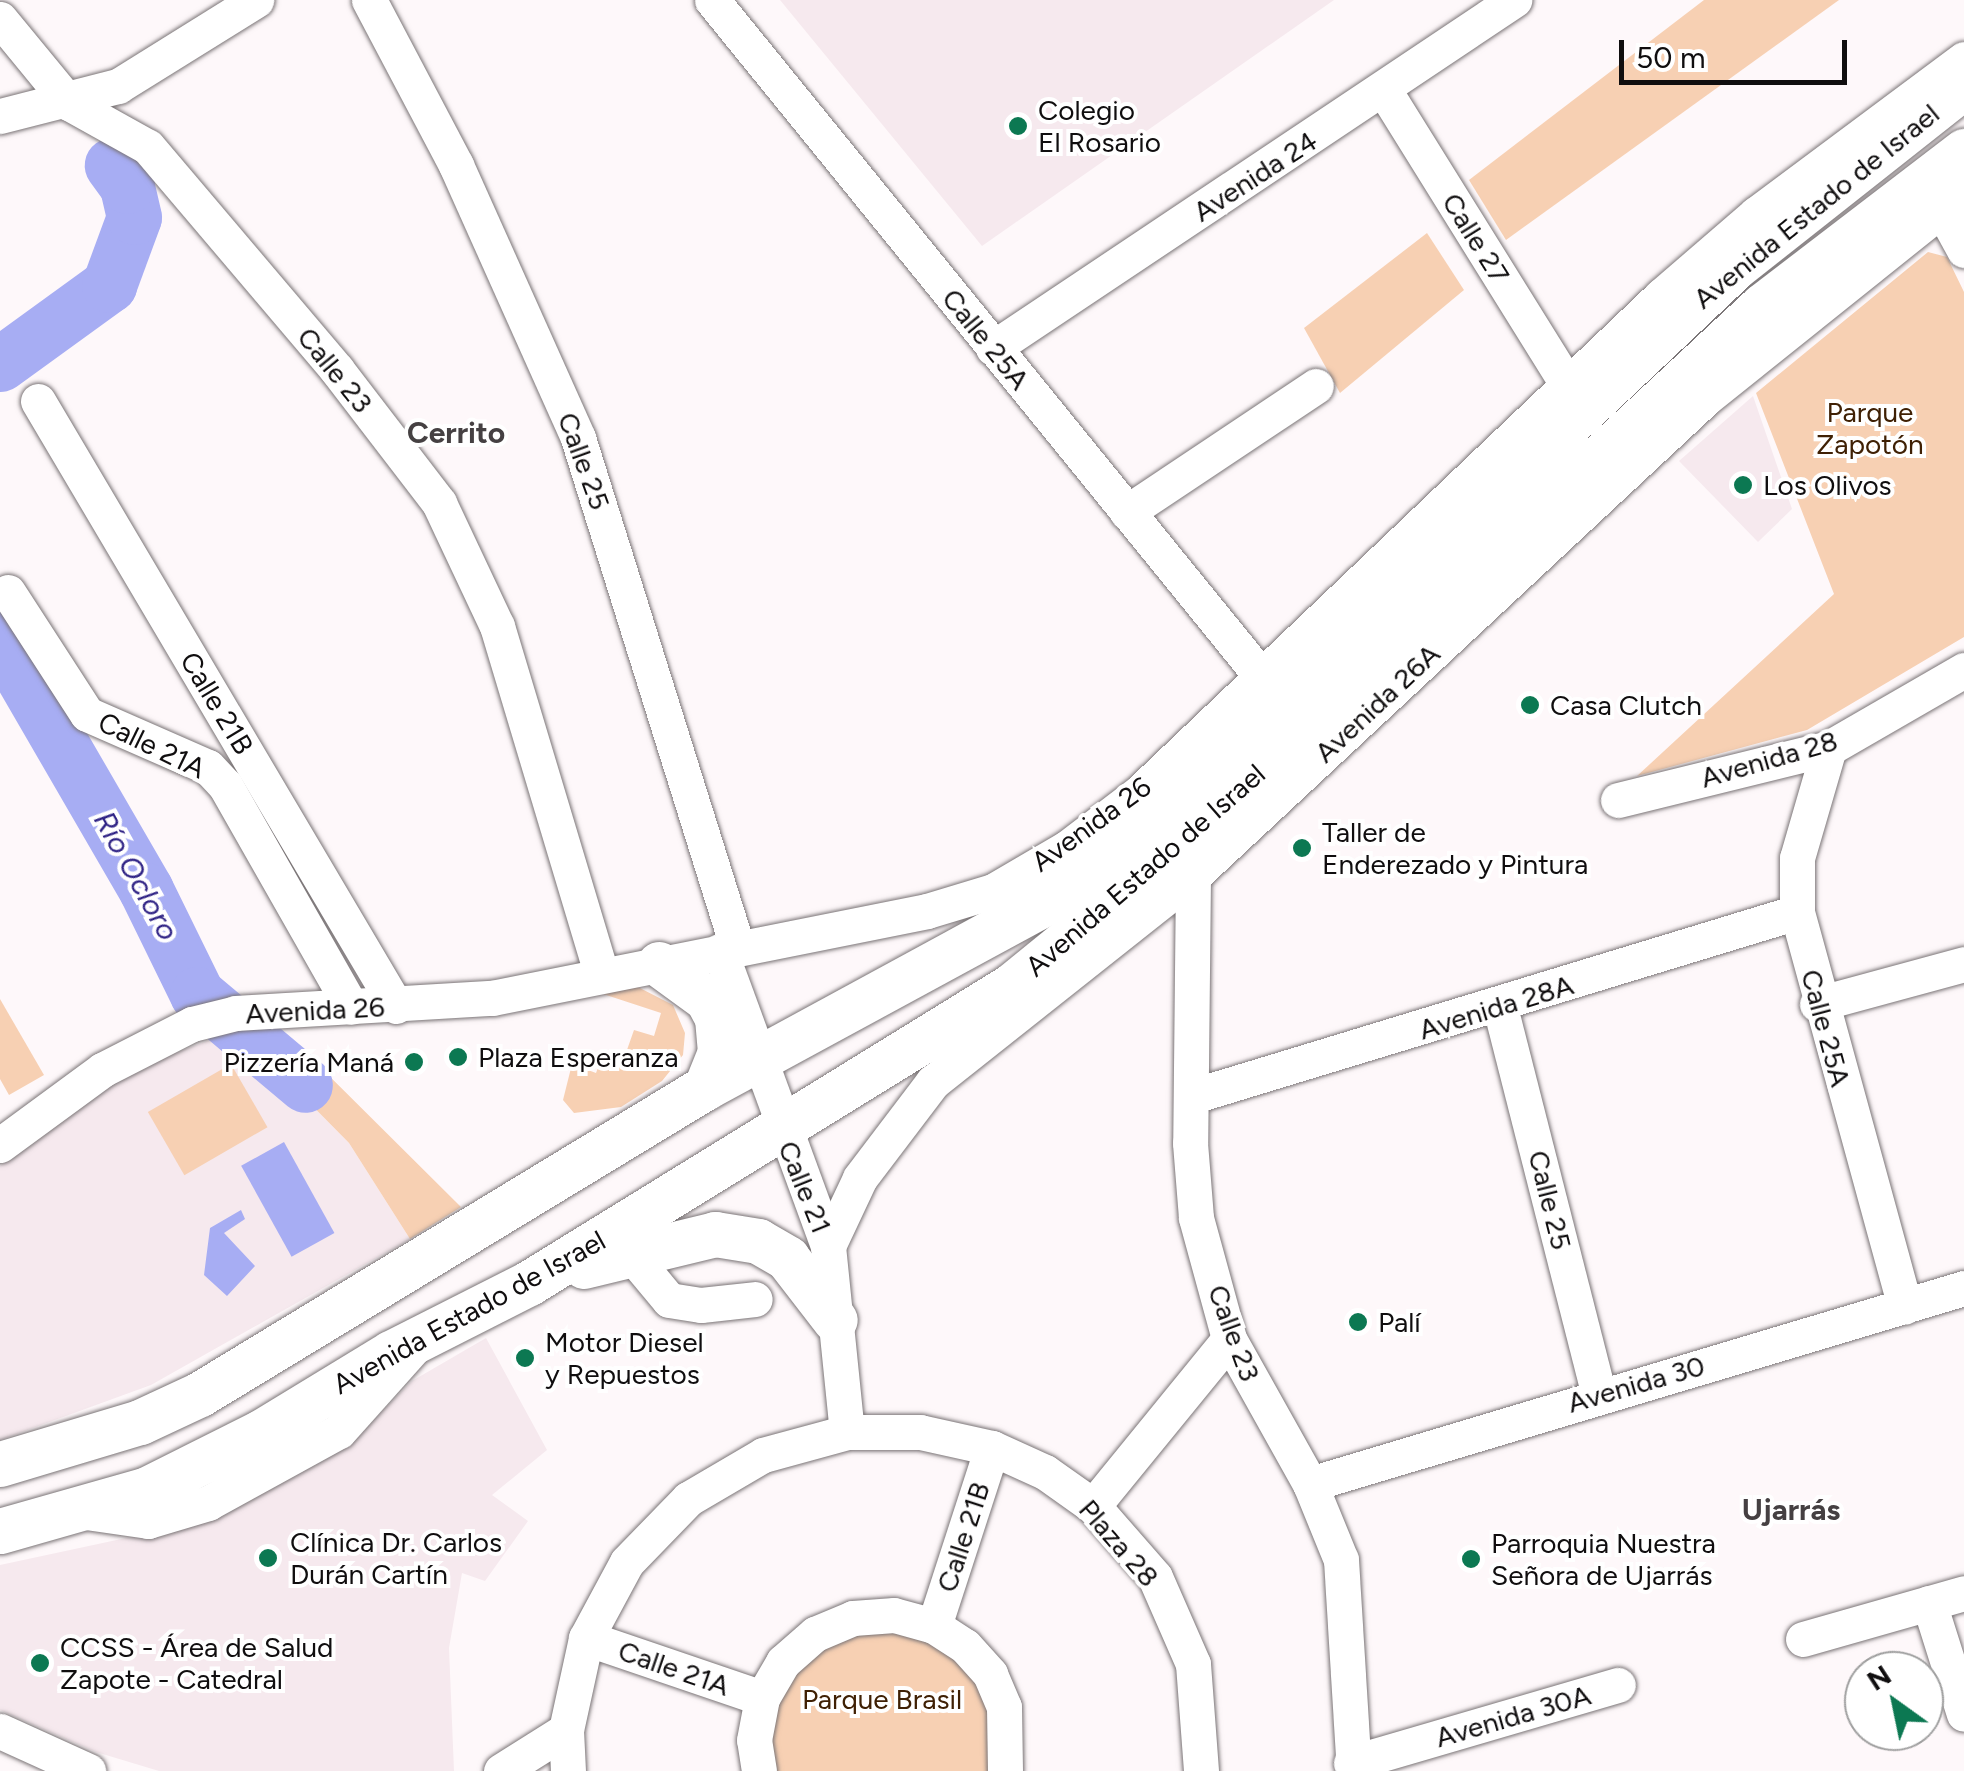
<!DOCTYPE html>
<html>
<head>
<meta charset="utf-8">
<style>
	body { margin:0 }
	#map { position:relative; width:1964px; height:1771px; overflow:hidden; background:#fef8fa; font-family:Figtree,sans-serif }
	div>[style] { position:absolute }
	.built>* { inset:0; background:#f6e9ee }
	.green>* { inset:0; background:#f7d0b3; transform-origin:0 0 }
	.water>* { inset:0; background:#a7adf3; transform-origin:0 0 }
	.river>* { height:55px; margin:-27.5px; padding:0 27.5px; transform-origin:27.5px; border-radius:27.5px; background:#a7adf3 }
	.roads { filter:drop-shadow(0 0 2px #7a7476) drop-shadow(0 0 2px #7a7476) }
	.minor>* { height:35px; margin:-17.5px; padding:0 17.5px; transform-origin:17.5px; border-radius:17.5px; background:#fff }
	.major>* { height:45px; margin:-22.5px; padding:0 22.5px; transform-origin:22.5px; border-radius:22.5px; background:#fff }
	.dots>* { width:28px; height:28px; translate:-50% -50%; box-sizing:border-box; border:5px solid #fff; border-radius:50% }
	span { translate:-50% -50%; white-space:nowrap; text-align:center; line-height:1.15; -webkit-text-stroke:8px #fff; paint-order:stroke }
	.poi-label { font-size:28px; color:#100e0f }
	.left { translate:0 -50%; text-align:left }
	.right { translate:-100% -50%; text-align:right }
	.street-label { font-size:28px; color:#100e0f }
	.park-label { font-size:28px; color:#3f2004 }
	.neighbourhood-label { font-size:30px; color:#454042; font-weight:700 }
	.water-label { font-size:30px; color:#2f2385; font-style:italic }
	.north { position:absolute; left:1844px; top:1651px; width:100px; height:100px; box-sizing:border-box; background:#fff; border:2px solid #9f9f9f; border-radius:50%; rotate:327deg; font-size:28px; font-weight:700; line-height:40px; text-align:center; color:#100e0f }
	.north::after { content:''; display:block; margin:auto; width:35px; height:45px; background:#0c7852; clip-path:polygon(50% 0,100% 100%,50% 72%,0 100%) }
	.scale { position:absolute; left:1619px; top:40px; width:228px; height:45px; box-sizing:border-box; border:5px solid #100e0f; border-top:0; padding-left:12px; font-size:30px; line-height:35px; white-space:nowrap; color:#100e0f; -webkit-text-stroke:8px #fff; paint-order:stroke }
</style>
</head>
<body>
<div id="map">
	<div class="built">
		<i style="clip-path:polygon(780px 0,1334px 0,982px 246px)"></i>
		<i style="clip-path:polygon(1753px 396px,1792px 509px,1758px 542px,1679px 461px)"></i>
		<i style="clip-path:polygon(228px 1033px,274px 1067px,349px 1143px,410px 1239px,151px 1385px,0 1440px,0 1166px,131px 1070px)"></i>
		<i style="clip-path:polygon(486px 1338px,547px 1450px,492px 1495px,528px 1521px,485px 1581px,462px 1573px,449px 1648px,454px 1771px,159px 1771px,96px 1752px,0 1710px,0 1565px,140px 1535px,359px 1435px,412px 1381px)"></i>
	</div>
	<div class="green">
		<i style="clip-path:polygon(1704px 0,1839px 0,1506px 240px,1469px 180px)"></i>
		<i style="clip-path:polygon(1427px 233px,1464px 290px,1340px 393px,1304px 328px)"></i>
		<i style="clip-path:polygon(1928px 252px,1947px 257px,1964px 292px,1964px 637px,1807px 730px,1637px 776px,1834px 594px,1756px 393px)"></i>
		<i style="clip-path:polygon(636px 986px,673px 1005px,685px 1033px,683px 1055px,662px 1081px,621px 1107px,574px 1113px,563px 1100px,572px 1064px,596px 1073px,602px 1057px,622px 1064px,634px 1030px,654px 1036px,661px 1013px,597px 992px)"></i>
		<i style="clip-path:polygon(0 999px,44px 1075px,9px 1095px,0 1079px)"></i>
		<i style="clip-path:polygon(251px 1029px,292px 1039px,461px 1207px,410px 1239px,349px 1143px,274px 1067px,228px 1033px)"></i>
		<i style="left:231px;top:1064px;width:73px;height:96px;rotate:60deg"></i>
		<i style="clip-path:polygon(890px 1627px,948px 1648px,988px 1696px,993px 1771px,771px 1771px,767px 1745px,783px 1685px,829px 1641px)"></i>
	</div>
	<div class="water">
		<i style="left:284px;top:1142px;width:104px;height:49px;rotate:61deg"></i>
		<i style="clip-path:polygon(241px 1210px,245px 1219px,224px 1233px,255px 1266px,227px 1296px,204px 1275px,210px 1228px)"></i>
	</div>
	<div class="river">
		<i style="left:0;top:364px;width:135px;rotate:-35.9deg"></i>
		<i style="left:109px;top:285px;width:72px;rotate:-69.8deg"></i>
		<i style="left:134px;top:217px;width:32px;rotate:-103deg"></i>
		<i style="left:127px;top:186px;width:26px;rotate:-126deg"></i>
		<i style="left:0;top:638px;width:291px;rotate:59.9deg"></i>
		<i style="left:146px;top:890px;width:116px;rotate:63.9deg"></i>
		<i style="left:197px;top:994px;width:141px;rotate:40.1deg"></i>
	</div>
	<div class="roads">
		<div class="minor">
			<i style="left:369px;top:0;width:187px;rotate:62.2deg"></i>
			<i style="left:456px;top:165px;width:299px;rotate:65.9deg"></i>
			<i style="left:578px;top:438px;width:532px;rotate:72.62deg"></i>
			<i style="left:712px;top:0;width:871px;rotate:50.92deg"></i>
			<i style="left:0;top:19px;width:109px;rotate:50.6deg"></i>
			<i style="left:69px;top:103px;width:90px;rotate:29.1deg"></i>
			<i style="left:148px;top:147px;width:292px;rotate:49.7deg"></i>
			<i style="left:337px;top:370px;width:168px;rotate:52.5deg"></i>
			<i style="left:439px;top:503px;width:136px;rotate:64.8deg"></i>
			<i style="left:497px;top:626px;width:364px;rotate:73.3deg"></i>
			<i style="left:1384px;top:90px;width:349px;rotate:58.1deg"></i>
			<i style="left:0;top:116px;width:122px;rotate:-14.3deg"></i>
			<i style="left:118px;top:86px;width:163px;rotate:-31.9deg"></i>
			<i style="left:1941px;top:208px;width:48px;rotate:61.3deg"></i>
			<i style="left:993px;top:348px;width:627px;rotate:-33.74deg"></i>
			<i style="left:38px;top:401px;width:703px;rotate:59.39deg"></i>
			<i style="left:1127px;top:512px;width:227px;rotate:-33.7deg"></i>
			<i style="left:8px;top:592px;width:145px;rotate:57.1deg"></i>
			<i style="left:87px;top:714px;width:132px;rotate:23.7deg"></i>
			<i style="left:208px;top:767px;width:25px;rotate:47deg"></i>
			<i style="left:225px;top:785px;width:255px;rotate:60.4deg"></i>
			<i style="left:1829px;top:748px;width:115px;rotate:106.2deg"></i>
			<i style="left:1797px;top:858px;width:54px;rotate:90deg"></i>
			<i style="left:1797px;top:912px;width:409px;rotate:74.7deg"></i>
			<i style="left:1618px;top:800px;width:217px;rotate:-13.8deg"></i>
			<i style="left:1829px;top:748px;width:156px;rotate:-30deg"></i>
			<i style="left:1193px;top:876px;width:267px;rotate:90.6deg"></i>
			<i style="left:1190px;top:1143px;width:75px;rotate:85.4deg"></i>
			<i style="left:1196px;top:1218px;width:125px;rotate:74.7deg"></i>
			<i style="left:1229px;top:1339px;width:166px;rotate:60.8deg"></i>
			<i style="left:1310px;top:1484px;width:82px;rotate:67.8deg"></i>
			<i style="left:1341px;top:1560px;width:211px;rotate:86.5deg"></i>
			<i style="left:720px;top:951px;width:314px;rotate:69.9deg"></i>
			<i style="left:828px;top:1246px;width:187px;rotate:84.2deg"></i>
			<i style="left:1817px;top:1004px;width:152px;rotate:-15.2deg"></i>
			<i style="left:1500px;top:1007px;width:399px;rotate:75.7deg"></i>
			<i style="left:1193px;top:1096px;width:631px;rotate:-16.94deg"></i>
			<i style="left:0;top:1145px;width:127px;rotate:-36.3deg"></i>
			<i style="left:102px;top:1070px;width:101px;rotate:-27.1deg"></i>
			<i style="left:192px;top:1024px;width:45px;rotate:-14deg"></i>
			<i style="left:236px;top:1013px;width:256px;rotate:-3.4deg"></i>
			<i style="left:492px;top:998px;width:444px;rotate:-11.3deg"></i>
			<i style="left:927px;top:911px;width:69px;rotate:-16.9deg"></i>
			<i style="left:993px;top:891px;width:86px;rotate:-30.2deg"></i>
			<i style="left:1067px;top:848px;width:91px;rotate:-37.4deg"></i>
			<i style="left:1139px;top:793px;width:721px;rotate:-43.59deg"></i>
			<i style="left:1661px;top:296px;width:125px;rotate:-40.8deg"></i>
			<i style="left:1756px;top:214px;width:259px;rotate:-36.7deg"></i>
			<i style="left:828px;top:1246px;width:75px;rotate:-64.8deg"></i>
			<i style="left:860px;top:1178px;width:121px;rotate:-52.8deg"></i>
			<i style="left:933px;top:1082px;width:332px;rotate:-38.4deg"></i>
			<i style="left:1193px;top:876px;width:701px;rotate:-42.98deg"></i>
			<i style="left:1706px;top:398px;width:331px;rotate:-38.7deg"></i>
			<i style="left:629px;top:1252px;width:62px;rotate:50.2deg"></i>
			<i style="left:669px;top:1300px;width:32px;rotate:9deg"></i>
			<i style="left:701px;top:1305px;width:54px;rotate:-6.3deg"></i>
			<i style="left:1310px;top:1484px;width:683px;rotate:-16.68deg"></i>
			<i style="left:1093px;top:1506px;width:215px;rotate:-50.8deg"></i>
			<i style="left:79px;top:1511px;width:70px;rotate:8.2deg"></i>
			<i style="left:148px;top:1521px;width:63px;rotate:-16.7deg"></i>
			<i style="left:208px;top:1503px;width:149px;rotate:-28.8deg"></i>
			<i style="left:339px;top:1431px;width:115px;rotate:-48.2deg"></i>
			<i style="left:1929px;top:1603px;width:116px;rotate:72.5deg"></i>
			<i style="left:934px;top:1626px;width:187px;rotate:-72deg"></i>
			<i style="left:586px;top:1638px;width:186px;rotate:18.8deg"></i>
			<i style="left:1803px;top:1639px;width:167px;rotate:-15.9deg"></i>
			<i style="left:0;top:1731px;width:97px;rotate:24.4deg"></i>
			<i style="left:1351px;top:1763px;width:278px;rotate:-16.3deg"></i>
			<i style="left:501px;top:1771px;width:77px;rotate:-32.2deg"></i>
			<i style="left:568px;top:1771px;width:41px;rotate:-92.8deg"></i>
			<i style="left:566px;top:1730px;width:94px;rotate:-77.7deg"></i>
			<i style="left:586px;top:1638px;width:86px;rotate:-61.7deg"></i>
			<i style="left:627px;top:1562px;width:88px;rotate:-45.9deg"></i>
			<i style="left:688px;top:1499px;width:87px;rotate:-30.4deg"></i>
			<i style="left:763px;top:1455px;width:87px;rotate:-15.3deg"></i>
			<i style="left:847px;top:1432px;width:73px"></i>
			<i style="left:920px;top:1432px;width:74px;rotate:12.5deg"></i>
			<i style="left:992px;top:1448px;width:58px;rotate:24.4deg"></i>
			<i style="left:1045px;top:1472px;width:59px;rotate:35.3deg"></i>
			<i style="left:1093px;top:1506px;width:94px;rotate:48.9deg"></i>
			<i style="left:1155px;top:1577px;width:95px;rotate:66.4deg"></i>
			<i style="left:1193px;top:1664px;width:107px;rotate:85.7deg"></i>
			<i style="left:759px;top:1771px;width:31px;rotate:-99deg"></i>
			<i style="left:754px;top:1740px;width:43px;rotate:-79.2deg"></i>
			<i style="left:762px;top:1698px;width:42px;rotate:-59.7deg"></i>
			<i style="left:783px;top:1662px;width:43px;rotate:-41.2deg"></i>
			<i style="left:815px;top:1634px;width:41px;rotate:-22.8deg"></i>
			<i style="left:853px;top:1618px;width:41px;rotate:-4.2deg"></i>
			<i style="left:894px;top:1615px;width:41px;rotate:15.4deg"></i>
			<i style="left:934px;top:1626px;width:37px;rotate:33deg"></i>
			<i style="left:965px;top:1646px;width:38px;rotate:48deg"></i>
			<i style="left:990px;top:1674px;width:36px;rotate:67deg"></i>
			<i style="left:1004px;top:1707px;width:64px;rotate:89.1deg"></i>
		</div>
		<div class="major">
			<i style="left:659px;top:964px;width:59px;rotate:36.1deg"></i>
			<i style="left:707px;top:999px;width:21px;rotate:62deg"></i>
			<i style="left:717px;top:1018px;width:34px;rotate:85deg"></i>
			<i style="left:720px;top:1052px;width:38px;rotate:112deg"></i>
			<i style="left:584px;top:1266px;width:135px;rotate:-13.7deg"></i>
			<i style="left:715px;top:1234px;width:44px;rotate:9.2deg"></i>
			<i style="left:758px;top:1241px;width:34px;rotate:30deg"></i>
			<i style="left:787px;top:1258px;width:78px;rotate:52.3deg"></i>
			<i style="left:0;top:1464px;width:146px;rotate:-16.7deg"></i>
			<i style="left:140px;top:1422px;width:66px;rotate:-25deg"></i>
			<i style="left:200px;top:1394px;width:592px;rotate:-31.25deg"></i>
			<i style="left:706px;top:1087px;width:409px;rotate:-28.5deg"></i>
			<i style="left:1065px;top:892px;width:87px;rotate:-39.4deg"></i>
			<i style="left:1132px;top:837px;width:830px;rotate:-43.39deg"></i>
			<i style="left:1735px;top:267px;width:292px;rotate:-38.3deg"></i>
			<i style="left:0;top:1531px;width:153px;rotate:-15.9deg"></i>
			<i style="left:147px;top:1489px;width:127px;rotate:-26.6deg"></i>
			<i style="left:261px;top:1432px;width:152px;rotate:-31.3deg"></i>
			<i style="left:391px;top:1353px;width:155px;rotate:-26.9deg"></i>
			<i style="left:529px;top:1283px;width:566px;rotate:-31.64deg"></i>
			<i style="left:1011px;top:986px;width:198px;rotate:-39.1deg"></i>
			<i style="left:1165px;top:861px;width:815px;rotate:-42.91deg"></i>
			<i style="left:1762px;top:306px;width:255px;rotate:-37.5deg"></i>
		</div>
	</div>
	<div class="dots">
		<i style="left:1018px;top:126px;background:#0c7852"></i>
		<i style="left:1743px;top:485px;background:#0c7852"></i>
		<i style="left:1530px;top:705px;background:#0c7852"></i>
		<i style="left:1302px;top:848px;background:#0c7852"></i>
		<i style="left:458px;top:1057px;background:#0c7852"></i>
		<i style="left:414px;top:1062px;background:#0c7852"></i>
		<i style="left:1358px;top:1322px;background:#0c7852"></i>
		<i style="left:525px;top:1358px;background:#0c7852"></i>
		<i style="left:268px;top:1558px;background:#0c7852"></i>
		<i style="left:1471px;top:1559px;background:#0c7852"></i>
		<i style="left:40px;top:1663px;background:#0c7852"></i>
	</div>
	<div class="poi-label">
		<span class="left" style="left:1038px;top:126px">Colegio<br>El Rosario</span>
		<span class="left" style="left:1763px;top:485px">Los Olivos</span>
		<span class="left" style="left:1550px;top:705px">Casa Clutch</span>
		<span class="left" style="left:1322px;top:848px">Taller de<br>Enderezado y Pintura</span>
		<span class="left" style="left:478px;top:1057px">Plaza Esperanza</span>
		<span class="right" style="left:394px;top:1062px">Pizzería Maná</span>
		<span class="left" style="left:1378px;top:1322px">Palí</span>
		<span class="left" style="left:545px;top:1358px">Motor Diesel<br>y Repuestos</span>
		<span class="left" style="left:290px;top:1558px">Clínica Dr. Carlos<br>Durán Cartín</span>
		<span class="left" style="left:1491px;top:1559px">Parroquia Nuestra<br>Señora de Ujarrás</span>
		<span class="left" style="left:60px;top:1663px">CCSS - Área de Salud<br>Zapote - Catedral</span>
	</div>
	<div class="street-label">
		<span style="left:1255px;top:176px;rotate:-33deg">Avenida 24</span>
		<span style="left:1816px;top:206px;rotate:-39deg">Avenida Estado de Israel</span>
		<span style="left:1476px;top:238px;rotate:58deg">Calle 27</span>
		<span style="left:986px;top:339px;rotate:51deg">Calle 25A</span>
		<span style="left:335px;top:370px;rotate:51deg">Calle 23</span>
		<span style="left:584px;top:461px;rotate:70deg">Calle 25</span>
		<span style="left:217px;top:703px;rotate:59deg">Calle 21B</span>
		<span style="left:1377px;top:703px;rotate:-43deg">Avenida 26A</span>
		<span style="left:152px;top:745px;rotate:26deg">Calle 21A</span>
		<span style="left:1769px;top:759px;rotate:-16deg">Avenida 28</span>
		<span style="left:1091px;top:824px;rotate:-36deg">Avenida 26</span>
		<span style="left:1145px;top:870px;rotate:-41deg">Avenida Estado de Israel</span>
		<span style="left:1496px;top:1007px;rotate:-17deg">Avenida 28A</span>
		<span style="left:315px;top:1010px;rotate:-3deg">Avenida 26</span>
		<span style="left:1826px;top:1028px;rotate:75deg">Calle 25A</span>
		<span style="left:805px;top:1187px;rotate:68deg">Calle 21</span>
		<span style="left:1550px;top:1200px;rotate:76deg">Calle 25</span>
		<span style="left:469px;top:1312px;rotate:-29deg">Avenida Estado de Israel</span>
		<span style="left:1234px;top:1333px;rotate:70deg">Calle 23</span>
		<span style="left:1636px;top:1384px;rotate:-16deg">Avenida 30</span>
		<span style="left:963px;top:1537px;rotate:-72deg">Calle 21B</span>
		<span style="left:1119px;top:1543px;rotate:49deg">Plaza 28</span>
		<span style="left:674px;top:1668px;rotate:19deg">Calle 21A</span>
		<span style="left:1513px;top:1716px;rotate:-16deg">Avenida 30A</span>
	</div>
	<div class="park-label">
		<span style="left:1870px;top:428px">Parque<br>Zapotón</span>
		<span style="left:882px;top:1699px">Parque Brasil</span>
	</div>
	<div class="neighbourhood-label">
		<span style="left:456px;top:433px">Cerrito</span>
		<span style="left:1791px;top:1510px">Ujarrás</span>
	</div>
	<div class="water-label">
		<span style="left:136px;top:876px;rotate:61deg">Río Ocloro</span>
	</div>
	<div class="north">N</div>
	<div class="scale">50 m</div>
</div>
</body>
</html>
